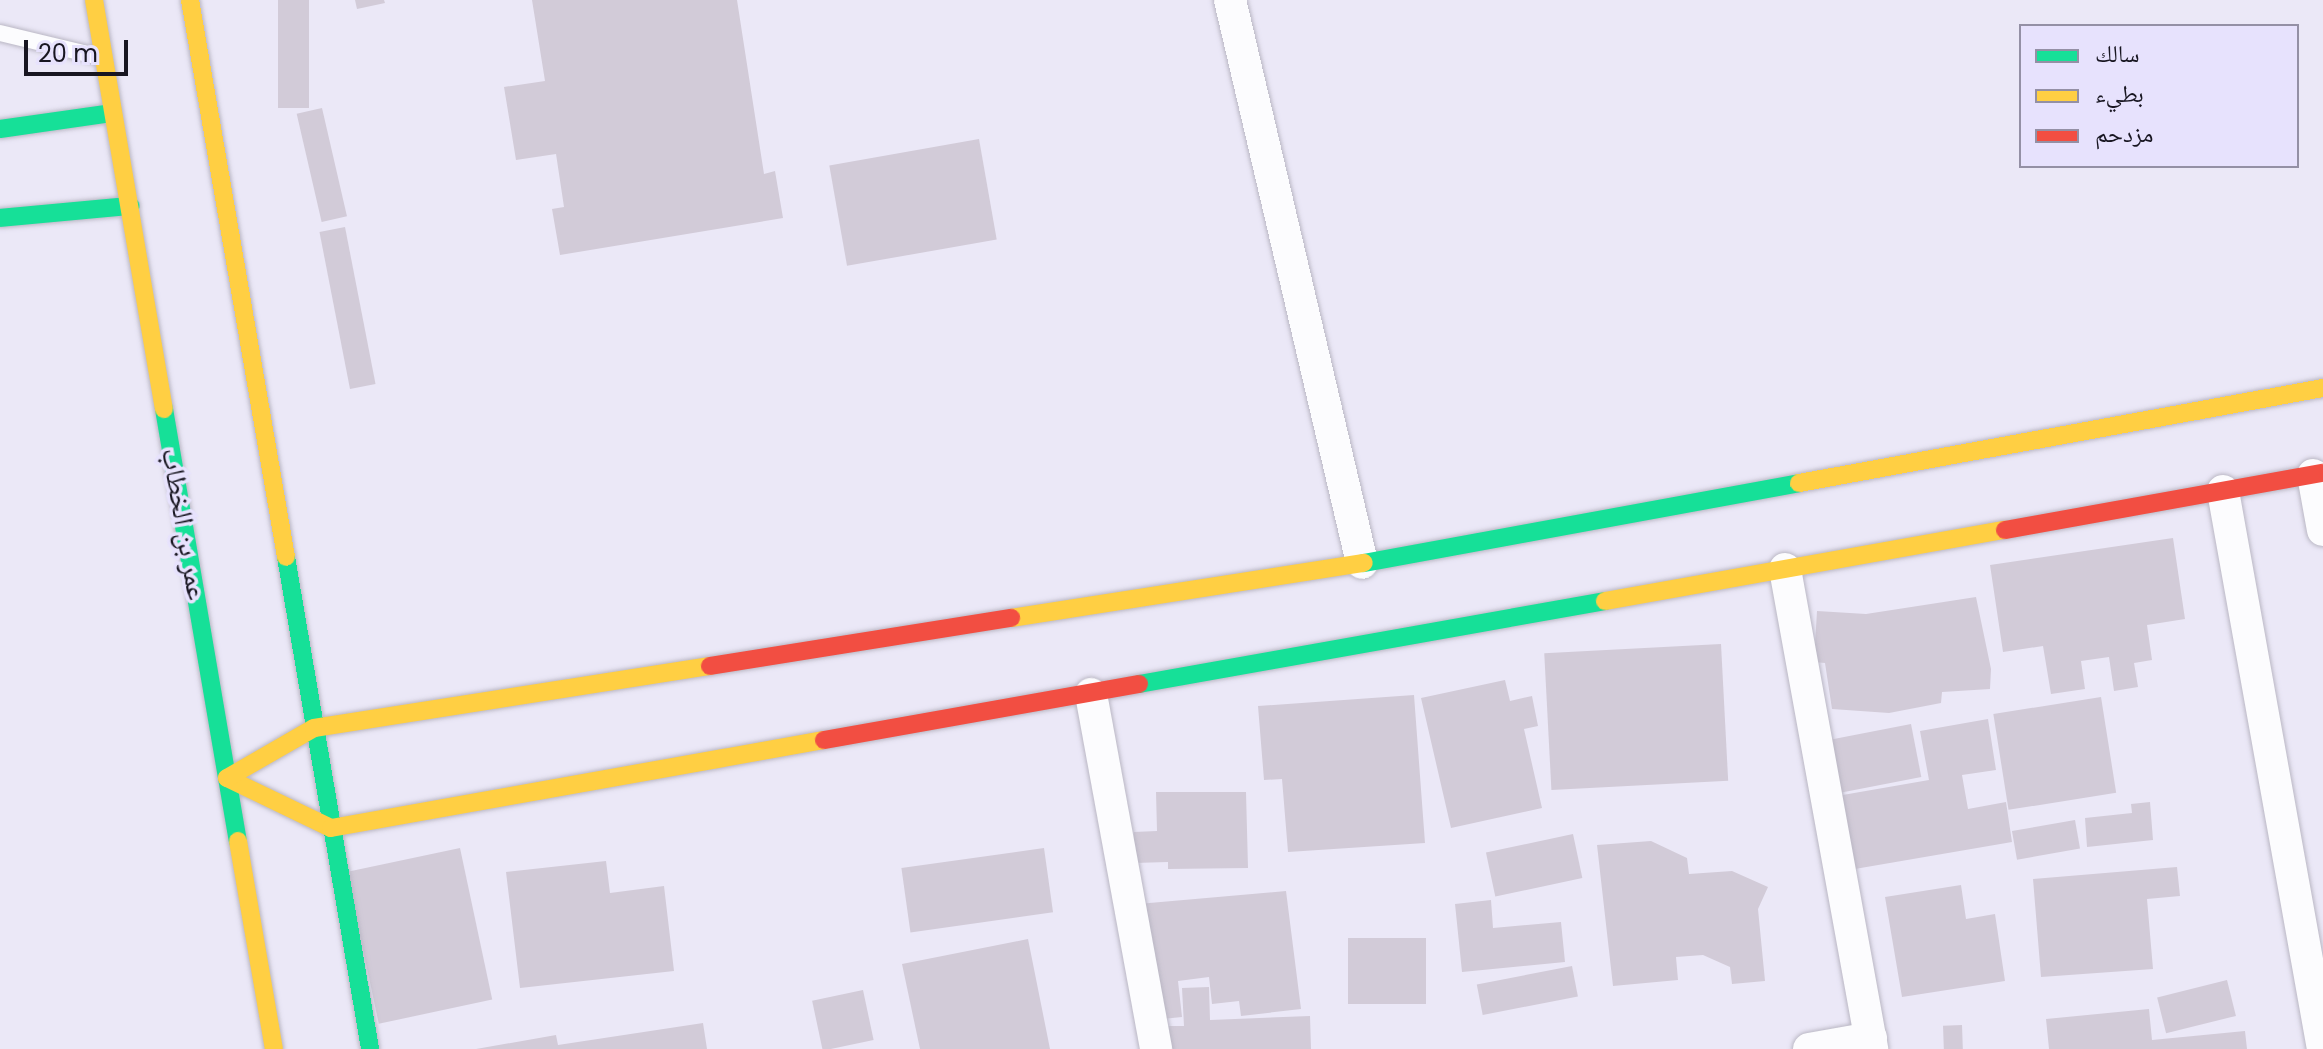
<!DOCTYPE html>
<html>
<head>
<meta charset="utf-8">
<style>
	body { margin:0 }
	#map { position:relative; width:2323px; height:1049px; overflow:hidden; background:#ebe8f7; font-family:Poppins,"Noto Naskh Arabic",sans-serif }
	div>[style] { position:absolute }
	.building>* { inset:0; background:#d2cbd8; transform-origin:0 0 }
	.roads { filter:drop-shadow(0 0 2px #bab7c4) drop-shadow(0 0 2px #bab7c4) }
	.lane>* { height:16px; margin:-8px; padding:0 8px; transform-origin:8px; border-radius:8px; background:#fcfcfe }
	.street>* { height:32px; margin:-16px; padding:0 16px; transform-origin:16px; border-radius:16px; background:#fcfcfe }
	.fast>* { height:18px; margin:-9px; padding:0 9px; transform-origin:9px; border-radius:9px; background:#16e098 }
	.slow>* { height:18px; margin:-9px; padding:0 9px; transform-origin:9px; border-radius:9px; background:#ffcf43 }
	.jam>* { height:18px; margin:-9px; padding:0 9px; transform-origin:9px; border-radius:9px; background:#f24e42 }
	span { translate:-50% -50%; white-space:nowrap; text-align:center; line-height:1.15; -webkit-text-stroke:7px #e7e2fd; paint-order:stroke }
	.street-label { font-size:28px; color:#181621 }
	.legend { position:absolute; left:2019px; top:24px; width:280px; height:144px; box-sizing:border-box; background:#e7e2fd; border:2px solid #9490a5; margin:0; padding:10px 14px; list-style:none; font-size:24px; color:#181621 }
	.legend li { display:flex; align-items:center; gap:16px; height:40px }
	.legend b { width:40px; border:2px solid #9490a5 }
	.scale { position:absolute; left:24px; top:40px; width:104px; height:36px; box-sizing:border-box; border:4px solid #181621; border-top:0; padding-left:10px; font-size:24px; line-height:28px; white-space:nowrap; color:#181621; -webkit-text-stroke:6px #e7e2fd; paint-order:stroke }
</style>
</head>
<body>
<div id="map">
	<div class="building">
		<i style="left:278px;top:0;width:31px;height:108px"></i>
		<i style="clip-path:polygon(355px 0,384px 0,385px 3px,357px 9px)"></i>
		<i style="clip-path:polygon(532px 0,737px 0,764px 174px,775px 171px,783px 218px,560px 255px,552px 209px,564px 207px,556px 154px,516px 160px,504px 87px,545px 81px)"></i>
		<i style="left:322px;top:108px;width:111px;height:26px;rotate:77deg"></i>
		<i style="left:979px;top:139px;width:102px;height:152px;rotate:80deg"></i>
		<i style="left:345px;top:227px;width:160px;height:26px;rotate:79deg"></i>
		<i style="clip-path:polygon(2173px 538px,2185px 619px,2147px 625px,2152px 660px,2134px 663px,2138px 687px,2114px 691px,2109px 657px,2081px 661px,2085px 689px,2051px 694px,2043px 646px,2003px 652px,1990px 565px)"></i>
		<i style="clip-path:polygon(1976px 597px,1991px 669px,1990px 689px,1942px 692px,1941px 703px,1889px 713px,1832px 709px,1825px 663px,1814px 662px,1817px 611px,1866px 614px)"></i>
		<i style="left:1721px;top:644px;width:137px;height:177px;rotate:87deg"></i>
		<i style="clip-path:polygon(1505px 680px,1510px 701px,1532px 696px,1538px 726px,1524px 729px,1542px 808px,1451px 828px,1421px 698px)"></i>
		<i style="clip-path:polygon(1414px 695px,1425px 843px,1288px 852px,1282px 779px,1264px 780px,1258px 706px)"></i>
		<i style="left:2101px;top:697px;width:97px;height:109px;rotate:81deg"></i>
		<i style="clip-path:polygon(1988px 719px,1996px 770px,1962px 775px,1968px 809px,2006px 802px,2012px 842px,1849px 870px,1837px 796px,1929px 780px,1920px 731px)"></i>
		<i style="left:1911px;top:724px;width:54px;height:93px;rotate:79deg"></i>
		<i style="clip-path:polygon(1156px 792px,1246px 792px,1248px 868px,1168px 869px,1168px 862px,1134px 863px,1134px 832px,1157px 831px)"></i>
		<i style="clip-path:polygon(2150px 802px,2153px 840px,2087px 847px,2085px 818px,2132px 813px,2131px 804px)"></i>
		<i style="left:2075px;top:820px;width:29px;height:64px;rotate:80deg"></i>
		<i style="left:1573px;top:834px;width:45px;height:89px;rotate:78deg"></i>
		<i style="clip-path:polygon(1651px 841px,1687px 858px,1689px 874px,1732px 871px,1768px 887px,1758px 909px,1765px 981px,1732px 984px,1730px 967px,1703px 955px,1676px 957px,1678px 980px,1613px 986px,1597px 845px)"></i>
		<i style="left:460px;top:848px;width:155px;height:116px;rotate:78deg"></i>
		<i style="left:1044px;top:848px;width:65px;height:144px;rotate:82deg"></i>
		<i style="clip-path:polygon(606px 861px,610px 893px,664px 886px,674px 971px,520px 988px,506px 872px)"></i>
		<i style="clip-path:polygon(2177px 867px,2180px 896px,2147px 899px,2153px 969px,2041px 977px,2033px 879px)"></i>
		<i style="clip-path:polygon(1961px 885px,1966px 919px,1995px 914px,2005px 981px,1902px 997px,1885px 897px)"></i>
		<i style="clip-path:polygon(1286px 891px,1301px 1009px,1241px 1016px,1239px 1001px,1212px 1004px,1209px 977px,1178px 981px,1182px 1017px,1152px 1020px,1138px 904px)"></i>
		<i style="clip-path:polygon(1491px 900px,1493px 928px,1561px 922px,1565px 962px,1462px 972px,1455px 904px)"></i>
		<i style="left:1348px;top:938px;width:78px;height:66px"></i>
		<i style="clip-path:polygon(1028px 939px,1050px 1049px,920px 1049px,902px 964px)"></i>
		<i style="left:1572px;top:966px;width:31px;height:97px;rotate:79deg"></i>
		<i style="left:2227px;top:980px;width:37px;height:72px;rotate:76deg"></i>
		<i style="clip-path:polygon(1209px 987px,1210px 1020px,1310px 1016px,1311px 1049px,1168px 1049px,1167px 1026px,1184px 1026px,1182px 988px)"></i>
		<i style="left:863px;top:990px;width:51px;height:52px;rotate:78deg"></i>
		<i style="clip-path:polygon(2149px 1009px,2152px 1040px,2245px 1031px,2247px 1049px,2049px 1049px,2046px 1019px)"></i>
		<i style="clip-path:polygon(703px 1023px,707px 1049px,476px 1049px,556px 1035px,558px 1045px)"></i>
		<i style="left:1962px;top:1025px;width:24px;height:19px;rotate:88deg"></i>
	</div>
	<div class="roads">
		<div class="lane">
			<i style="left:0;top:33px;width:103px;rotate:13.5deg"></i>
		</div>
		<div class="street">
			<i style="left:1230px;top:0;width:578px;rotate:76.8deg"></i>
			<i style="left:2313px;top:475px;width:56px;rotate:79.7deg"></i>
			<i style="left:2223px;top:491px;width:567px;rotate:79.84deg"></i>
			<i style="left:1785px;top:569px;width:488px;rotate:79.7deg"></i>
			<i style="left:1091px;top:694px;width:361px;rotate:79.6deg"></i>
			<i style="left:1809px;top:1049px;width:63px;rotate:-10.1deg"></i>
		</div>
		<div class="fast">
			<i style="left:0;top:129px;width:114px;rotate:-8.1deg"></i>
			<i style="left:0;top:218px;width:131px;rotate:-5.3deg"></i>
			<i style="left:164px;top:409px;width:438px;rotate:80.3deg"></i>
			<i style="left:286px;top:557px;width:499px;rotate:80.3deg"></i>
			<i style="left:1364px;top:563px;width:442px;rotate:-10.4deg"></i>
			<i style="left:1139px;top:684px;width:473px;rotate:-10.1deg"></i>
		</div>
		<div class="slow">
			<i style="left:94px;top:0;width:415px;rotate:80.3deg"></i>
			<i style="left:190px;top:0;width:565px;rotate:80.22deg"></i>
			<i style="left:1799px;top:483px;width:533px;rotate:-10.28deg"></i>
			<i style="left:1605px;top:601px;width:406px;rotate:-10.1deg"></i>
			<i style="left:1011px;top:618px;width:357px;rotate:-8.9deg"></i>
			<i style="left:227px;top:778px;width:115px;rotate:25.7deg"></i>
			<i style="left:331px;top:828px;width:501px;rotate:-10.12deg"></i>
			<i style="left:227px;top:778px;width:100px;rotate:-29.9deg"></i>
			<i style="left:314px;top:728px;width:401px;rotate:-8.9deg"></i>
			<i style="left:238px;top:841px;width:211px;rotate:80.2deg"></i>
		</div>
		<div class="jam">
			<i style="left:2005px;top:530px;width:323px;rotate:-10.2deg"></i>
			<i style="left:710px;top:666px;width:305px;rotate:-9.1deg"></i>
			<i style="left:824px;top:740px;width:320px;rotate:-10.1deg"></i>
		</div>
	</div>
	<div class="street-label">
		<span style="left:184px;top:524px;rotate:80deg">عمر بن الخطاب</span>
	</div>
	<ul class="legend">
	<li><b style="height:10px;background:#16e098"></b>سالك</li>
	<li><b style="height:10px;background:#ffcf43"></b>بطيء</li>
	<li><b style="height:10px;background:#f24e42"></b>مزدحم</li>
	</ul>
	<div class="scale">20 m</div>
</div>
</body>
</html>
